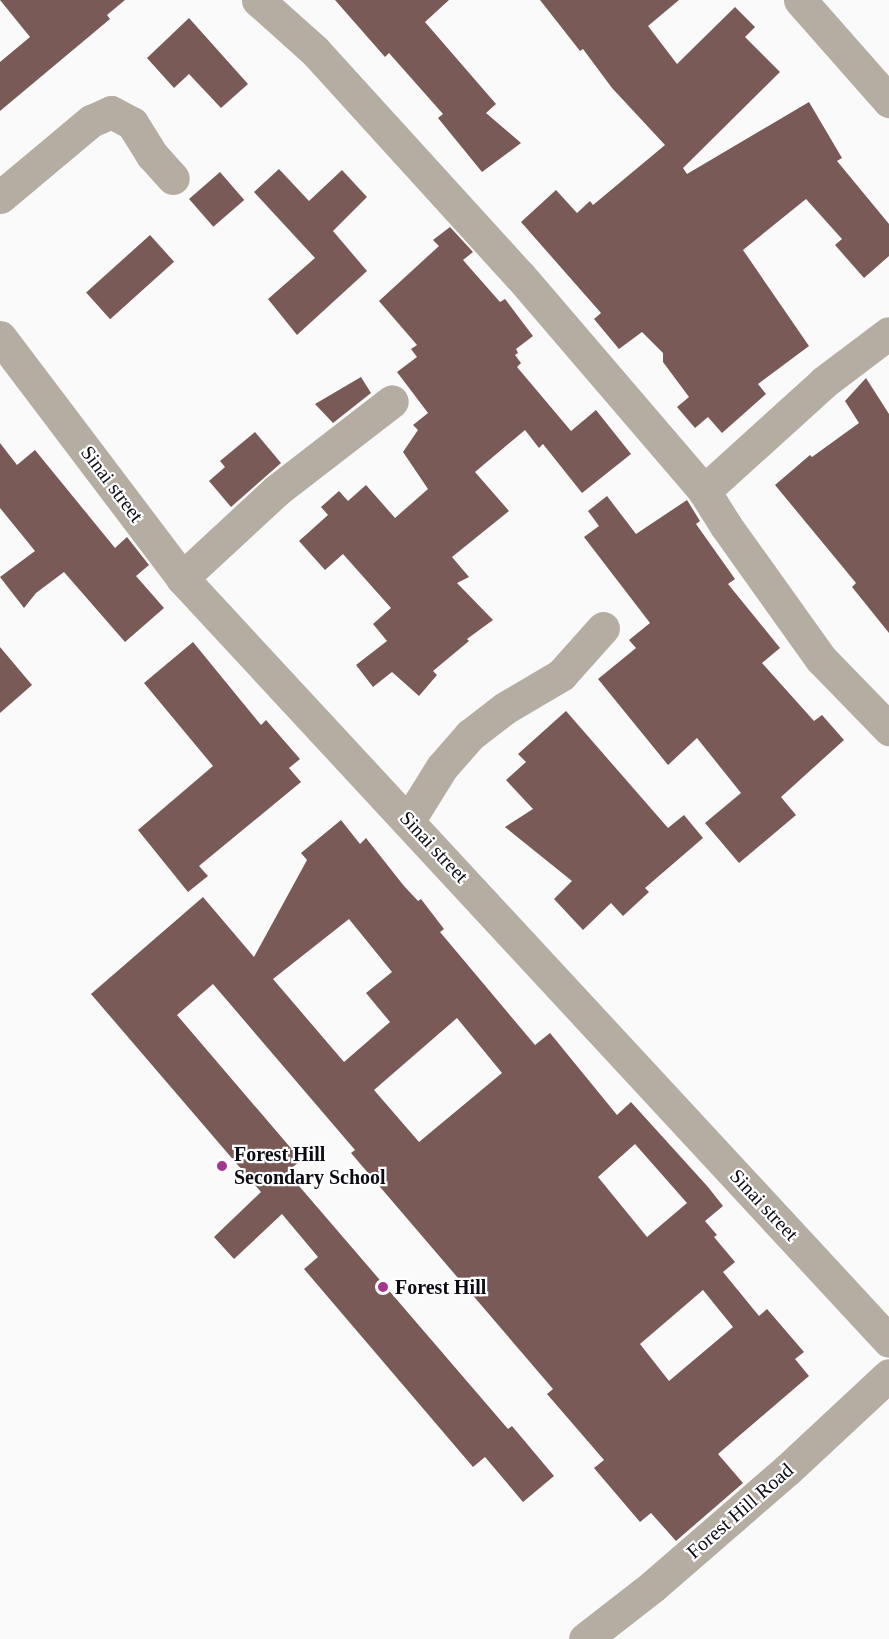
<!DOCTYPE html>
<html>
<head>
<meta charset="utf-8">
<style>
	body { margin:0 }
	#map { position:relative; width:889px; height:1639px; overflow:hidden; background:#fafafa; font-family:"Times New Roman",serif }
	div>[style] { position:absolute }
	.building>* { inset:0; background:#795a56; transform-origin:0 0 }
	.minor>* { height:33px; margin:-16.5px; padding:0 16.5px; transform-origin:16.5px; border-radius:16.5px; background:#b6ada2 }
	.dots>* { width:16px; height:16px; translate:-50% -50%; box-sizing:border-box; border:3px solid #fff; border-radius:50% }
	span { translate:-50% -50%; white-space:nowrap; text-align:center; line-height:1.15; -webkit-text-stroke:4.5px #fff; paint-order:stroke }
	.street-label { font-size:20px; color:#0c0a14 }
	.poi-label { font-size:20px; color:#0c0a14; font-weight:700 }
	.left { translate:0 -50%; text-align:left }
</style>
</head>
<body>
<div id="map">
	<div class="building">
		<i style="clip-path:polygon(0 0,125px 0,107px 15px,110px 19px,0 111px,0 62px,30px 37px)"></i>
		<i style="clip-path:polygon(335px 0,449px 0,425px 22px,496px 104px,486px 113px,521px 143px,482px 172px,438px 118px,443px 114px,389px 53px,385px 57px)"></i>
		<i style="clip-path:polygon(540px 0,679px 0,648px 26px,677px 64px,735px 7px,755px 27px,745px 37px,780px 72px,683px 168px,687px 174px,809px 102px,842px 158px,837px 161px,889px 224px,889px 256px,864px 278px,835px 245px,842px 239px,806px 199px,743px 250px,809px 346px,758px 384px,766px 394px,722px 433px,708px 417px,695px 428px,677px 407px,689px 397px,663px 362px,663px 353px,642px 332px,619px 349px,594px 319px,601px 313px,521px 222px,556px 190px,577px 213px,590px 201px,593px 205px,665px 145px,612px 88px,583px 49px,580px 51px)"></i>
		<i style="clip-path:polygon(189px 18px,248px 84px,221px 108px,189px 74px,174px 88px,147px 58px)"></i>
		<i style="clip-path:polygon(279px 169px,309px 201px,342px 170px,367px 197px,333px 231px,367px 271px,297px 335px,268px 299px,315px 258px,254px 192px)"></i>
		<i style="left:220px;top:172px;width:37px;height:41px;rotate:49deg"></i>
		<i style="clip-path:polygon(450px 227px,473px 252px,463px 260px,500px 302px,505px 299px,533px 336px,516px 349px,518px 353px,515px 355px,521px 363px,517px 367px,571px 431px,596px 410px,631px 454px,582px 493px,543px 444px,539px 448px,525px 430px,475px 472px,509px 511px,452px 557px,469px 577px,457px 583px,493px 620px,467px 639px,469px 641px,433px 671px,437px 675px,419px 696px,392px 672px,373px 687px,356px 665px,387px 641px,373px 624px,391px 608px,343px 554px,325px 570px,299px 541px,328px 515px,321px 507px,339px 491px,348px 501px,366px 485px,395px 518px,428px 489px,403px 452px,418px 430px,413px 425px,428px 413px,397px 372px,417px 357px,411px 349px,417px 345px,379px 301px,439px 246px,433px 240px)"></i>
		<i style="left:150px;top:235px;width:36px;height:86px;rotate:48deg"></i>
		<i style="clip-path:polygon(361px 377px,371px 393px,333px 423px,315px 404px)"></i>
		<i style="clip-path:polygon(866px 378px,889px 414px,889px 633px,852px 587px,856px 583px,775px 485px,810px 455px,812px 457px,859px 423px,845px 401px)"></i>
		<i style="clip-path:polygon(255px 432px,281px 463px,231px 507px,209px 481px,225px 467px,220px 461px)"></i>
		<i style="clip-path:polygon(0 443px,17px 465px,35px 450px,115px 548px,127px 537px,149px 565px,136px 576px,164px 608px,125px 642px,64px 572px,36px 593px,24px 608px,0 577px,35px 551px,0 508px)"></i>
		<i style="clip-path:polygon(607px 496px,636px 534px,687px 500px,700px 521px,696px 524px,735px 579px,728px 584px,780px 648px,762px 663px,814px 721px,822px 715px,844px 740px,781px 797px,796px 815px,739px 863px,705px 823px,741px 793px,697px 738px,668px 765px,598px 679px,636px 648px,629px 640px,650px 623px,584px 537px,599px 526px,588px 511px)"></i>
		<i style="clip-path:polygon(193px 642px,261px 725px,266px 720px,300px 759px,289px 768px,301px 782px,199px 866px,208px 876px,188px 892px,138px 830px,213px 766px,144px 683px)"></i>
		<i style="clip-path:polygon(0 647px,32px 685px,0 713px)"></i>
		<i style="clip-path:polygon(566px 711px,668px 828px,684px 815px,703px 838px,645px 888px,649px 892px,623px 916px,611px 903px,583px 930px,554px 899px,572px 881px,505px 827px,533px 809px,506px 780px,526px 762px,518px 754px)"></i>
		<i style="clip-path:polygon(evenodd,341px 820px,360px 844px,366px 838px,404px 886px,418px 901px,421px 899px,444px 929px,440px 932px,535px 1045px,550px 1033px,617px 1115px,631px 1102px,708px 1187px,723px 1206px,705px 1221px,717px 1235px,714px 1237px,735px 1262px,723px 1272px,759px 1316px,767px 1309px,804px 1352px,795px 1359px,809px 1376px,718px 1454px,743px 1483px,676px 1541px,651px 1513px,640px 1522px,594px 1468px,604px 1460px,547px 1394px,553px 1389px,351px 1153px,355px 1150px,213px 984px,177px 1015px,301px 1160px,287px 1172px,508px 1429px,512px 1426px,554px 1476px,523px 1502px,485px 1457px,473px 1467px,304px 1269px,318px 1257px,282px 1214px,234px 1259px,214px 1237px,261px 1192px,91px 994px,203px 897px,254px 957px,307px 860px,301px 853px,341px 820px,349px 919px,392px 972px,366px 993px,390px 1022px,344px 1062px,273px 979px,349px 919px,341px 820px,457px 1018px,502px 1073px,419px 1142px,374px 1090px,457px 1018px,341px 820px,635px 1144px,687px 1203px,647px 1237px,598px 1177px,635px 1144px,341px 820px,703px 1290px,733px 1327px,669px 1381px,640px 1344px,703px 1290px)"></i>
	</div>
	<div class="minor">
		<i style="left:258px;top:0;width:76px;rotate:41.8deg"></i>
		<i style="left:315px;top:51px;width:304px;rotate:47.7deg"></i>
		<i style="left:520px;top:276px;width:283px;rotate:49.4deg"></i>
		<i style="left:704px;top:491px;width:41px;rotate:57.8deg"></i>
		<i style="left:726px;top:526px;width:163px;rotate:54.5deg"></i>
		<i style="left:821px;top:659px;width:98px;rotate:45.8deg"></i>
		<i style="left:800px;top:0;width:135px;rotate:48.6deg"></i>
		<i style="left:0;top:197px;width:119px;rotate:-39.9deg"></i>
		<i style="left:91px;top:121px;width:22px;rotate:-24deg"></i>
		<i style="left:111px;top:112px;width:24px;rotate:28deg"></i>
		<i style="left:132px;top:123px;width:38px;rotate:58deg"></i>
		<i style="left:152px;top:155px;width:31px;rotate:48deg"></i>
		<i style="left:0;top:337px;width:302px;rotate:52.9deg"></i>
		<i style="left:182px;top:578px;width:1040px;rotate:47.18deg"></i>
		<i style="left:704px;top:491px;width:162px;rotate:-42.2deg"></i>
		<i style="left:824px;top:382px;width:81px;rotate:-37deg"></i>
		<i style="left:182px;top:578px;width:129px;rotate:-42.8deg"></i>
		<i style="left:277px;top:490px;width:145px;rotate:-37.7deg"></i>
		<i style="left:409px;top:820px;width:62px;rotate:-58.1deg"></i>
		<i style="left:442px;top:767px;width:43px;rotate:-48.8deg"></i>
		<i style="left:470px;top:735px;width:44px;rotate:-37.6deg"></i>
		<i style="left:505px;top:708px;width:65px;rotate:-30.5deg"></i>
		<i style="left:561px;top:675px;width:63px;rotate:-48.2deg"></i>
		<i style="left:585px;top:1639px;width:86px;rotate:-37.9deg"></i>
		<i style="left:653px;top:1586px;width:177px;rotate:-40.9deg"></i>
		<i style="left:787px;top:1470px;width:139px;rotate:-43deg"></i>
	</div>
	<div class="dots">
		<i style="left:222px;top:1166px;background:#a73590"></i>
		<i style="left:383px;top:1287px;background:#a73590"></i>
	</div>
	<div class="street-label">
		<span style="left:112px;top:484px;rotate:53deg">Sinai street</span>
		<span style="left:434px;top:847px;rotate:47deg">Sinai street</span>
		<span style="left:764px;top:1205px;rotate:47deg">Sinai street</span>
		<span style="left:740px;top:1511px;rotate:-41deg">Forest Hill Road</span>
	</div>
	<div class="poi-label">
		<span class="left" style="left:234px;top:1166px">Forest Hill<br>Secondary School</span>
		<span class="left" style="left:395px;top:1287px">Forest Hill</span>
	</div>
</div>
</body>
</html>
